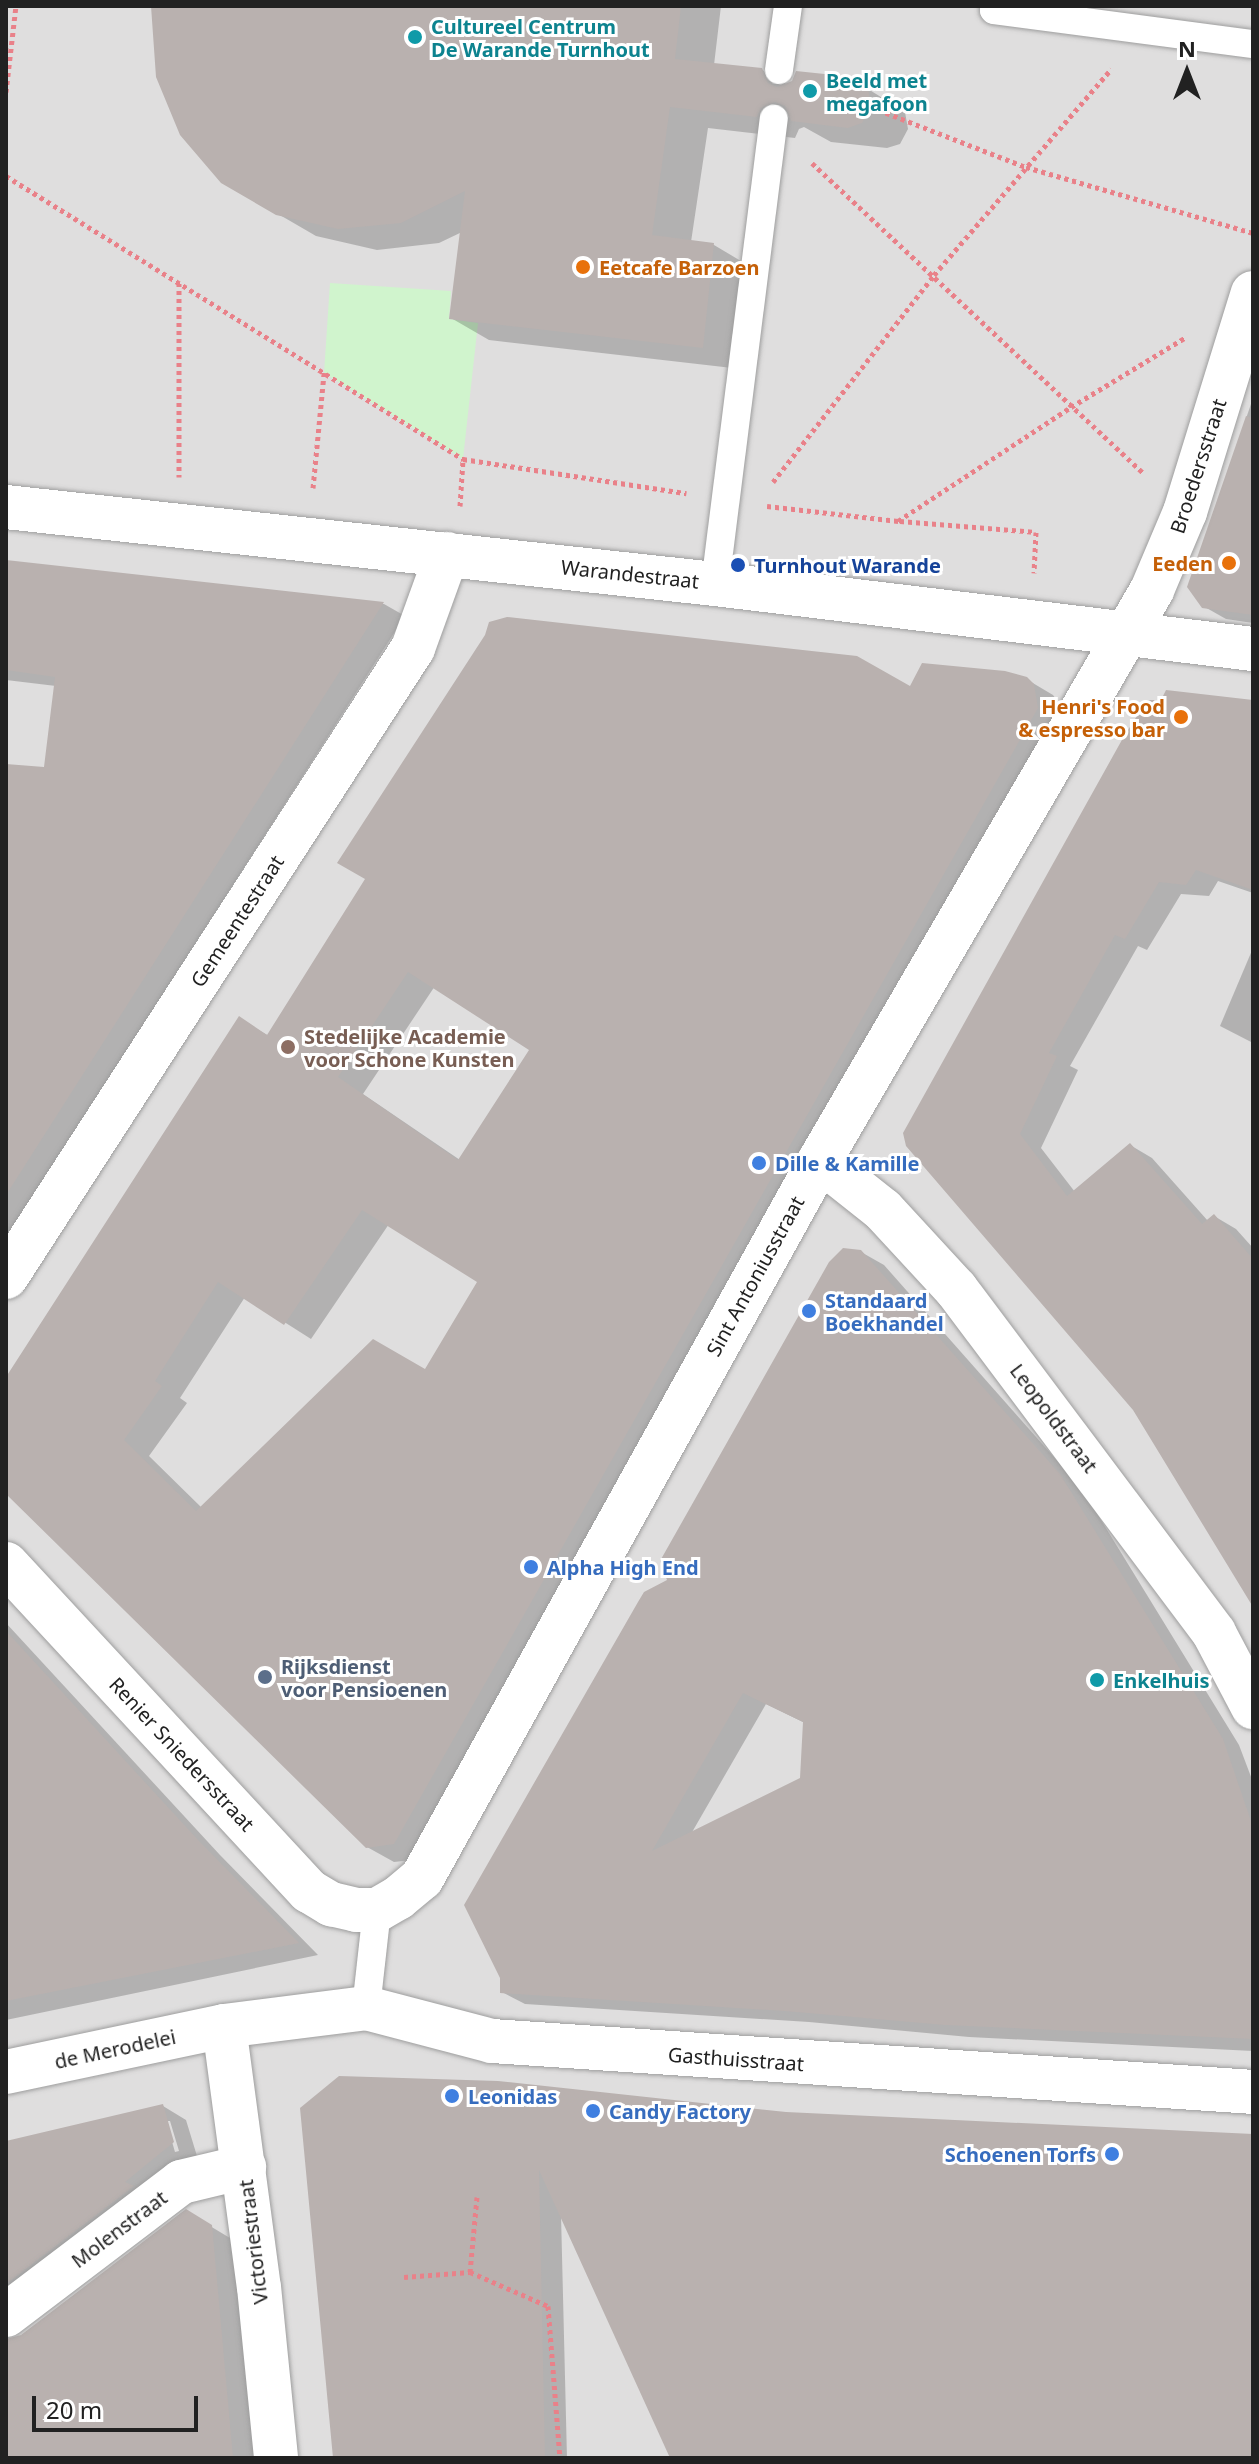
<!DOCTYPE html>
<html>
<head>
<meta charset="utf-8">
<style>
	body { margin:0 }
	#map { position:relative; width:1259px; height:2464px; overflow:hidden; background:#f0ede9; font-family:"Noto Sans",sans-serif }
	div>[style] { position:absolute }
	.residential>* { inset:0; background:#dfdede; transform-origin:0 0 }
	.park>* { inset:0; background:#d0f4cd }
	.shadow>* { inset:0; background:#0003 }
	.building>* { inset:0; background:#b9b1af }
	.path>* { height:5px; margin-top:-2.5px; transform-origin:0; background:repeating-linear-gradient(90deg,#e98189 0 4px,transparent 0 8px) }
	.roads { filter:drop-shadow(0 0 2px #9e9e9e) drop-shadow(0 0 2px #9e9e9e) }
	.service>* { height:28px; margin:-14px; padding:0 14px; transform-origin:14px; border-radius:14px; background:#fff }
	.minor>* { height:44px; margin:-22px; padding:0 22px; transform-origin:22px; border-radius:22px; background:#fff }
	.tertiary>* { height:44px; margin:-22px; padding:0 22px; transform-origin:22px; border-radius:22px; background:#fff }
	.dots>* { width:22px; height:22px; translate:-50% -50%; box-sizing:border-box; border:4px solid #fff; border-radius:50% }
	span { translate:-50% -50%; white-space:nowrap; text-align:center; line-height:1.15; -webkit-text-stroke:6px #fff; paint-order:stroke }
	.culture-label { font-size:20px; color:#0d838f; font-weight:700 }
	.left { translate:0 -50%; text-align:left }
	.food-label { font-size:20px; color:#c56008; font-weight:700 }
	.right { translate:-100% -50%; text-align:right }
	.street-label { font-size:20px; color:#212121 }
	.transit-label { font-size:20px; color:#164399; font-weight:700 }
	.education-label { font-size:20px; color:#785e54; font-weight:700 }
	.shop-label { font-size:20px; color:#366cbe; font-weight:700 }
	.service-label { font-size:20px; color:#4e5e75; font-weight:700 }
	.frame { position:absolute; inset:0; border:8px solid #212121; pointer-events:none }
	.north { position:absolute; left:1147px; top:32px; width:80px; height:80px; -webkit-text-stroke:6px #fff; paint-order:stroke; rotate:0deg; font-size:22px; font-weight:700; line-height:32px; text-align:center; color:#212121 }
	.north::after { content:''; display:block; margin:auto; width:28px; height:36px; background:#212121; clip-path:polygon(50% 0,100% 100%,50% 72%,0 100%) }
	.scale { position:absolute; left:32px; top:2396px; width:166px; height:36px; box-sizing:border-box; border:4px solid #212121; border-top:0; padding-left:10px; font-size:24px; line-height:28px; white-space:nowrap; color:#212121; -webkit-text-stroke:6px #fff; paint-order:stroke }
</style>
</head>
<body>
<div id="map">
	<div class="residential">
		<i style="left:6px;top:6px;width:1247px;height:2452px"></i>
	</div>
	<div class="park">
		<i style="clip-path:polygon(330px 283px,451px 291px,449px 319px,478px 323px,463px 459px,324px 373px)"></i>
	</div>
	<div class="shadow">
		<i style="clip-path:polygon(155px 6px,721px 6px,714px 65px,762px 70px,788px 85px,852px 79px,905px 112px,908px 129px,900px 144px,887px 148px,831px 142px,804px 127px,799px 129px,795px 138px,708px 128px,691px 242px,714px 245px,751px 267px,741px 369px,489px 340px,451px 318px,462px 232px,439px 243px,377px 250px,316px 236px,223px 182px)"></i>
		<i style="clip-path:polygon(1253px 398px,1253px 623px,1226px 619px,1203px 606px,1189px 586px)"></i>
		<i style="clip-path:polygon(6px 562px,384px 604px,405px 616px,6px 1240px,6px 766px,46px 769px,56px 686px,6px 680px)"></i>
		<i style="clip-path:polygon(evenodd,1026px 679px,1053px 695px,1064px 710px,421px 1859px,394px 1862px,367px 1847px,6px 1492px,6px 1381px,239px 1019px,269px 1036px,911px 689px,1026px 679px,435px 986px,531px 1050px,460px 1160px,363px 1094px,435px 986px,1026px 679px,389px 1224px,479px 1282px,426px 1372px,202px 1508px,149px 1456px,187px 1403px,180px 1398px,245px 1297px,311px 1339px,389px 1224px)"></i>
		<i style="clip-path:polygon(1253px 703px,1253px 893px,1218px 881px,1209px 896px,1181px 894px,1147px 950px,1138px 946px,1070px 1066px,1078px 1070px,1041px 1148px,1075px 1192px,1130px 1145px,1152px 1158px,1208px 1221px,1214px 1216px,1236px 1229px,1253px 1248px,1253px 1493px,1135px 1409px,908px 1145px)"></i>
		<i style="clip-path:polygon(1253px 948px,1253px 1043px,1220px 1026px)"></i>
		<i style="clip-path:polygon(evenodd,861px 1252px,884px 1265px,1082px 1489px,1239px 1745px,1253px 1782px,1253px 2051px,969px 2037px,809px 2022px,525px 2004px,502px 1992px,669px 1581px,861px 1252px,766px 1704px,805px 1723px,802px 1779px,691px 1834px,766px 1704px)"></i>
		<i style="clip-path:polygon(6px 1623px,220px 1855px,318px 1955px,6px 2020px)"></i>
		<i style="clip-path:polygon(evenodd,163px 2106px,186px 2120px,197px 2156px,6px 2320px,6px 2142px,163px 2106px,166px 2121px,170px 2121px,179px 2151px,175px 2152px,166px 2121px)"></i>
		<i style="clip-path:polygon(302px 2109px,786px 2114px,1253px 2136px,1253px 2458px,672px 2458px,561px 2214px,567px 2458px,335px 2458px)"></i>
		<i style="clip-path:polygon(210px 2226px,235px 2241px,255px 2458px,6px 2458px,6px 2337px,10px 2342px)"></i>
	</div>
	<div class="building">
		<i style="clip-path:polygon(151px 6px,681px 6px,675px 59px,762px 68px,768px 83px,777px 87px,792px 81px,796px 71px,853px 77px,868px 88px,871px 106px,862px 123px,848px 128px,791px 121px,785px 106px,775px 102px,761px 108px,757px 117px,670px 107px,652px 235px,714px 243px,703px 348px,449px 319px,465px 191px,401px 223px,338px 229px,276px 215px,221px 183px,180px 135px,156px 77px)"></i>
		<i style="clip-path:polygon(1246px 416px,1253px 418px,1253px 615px,1202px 608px,1187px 587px)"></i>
		<i style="clip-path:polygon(6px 560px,384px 602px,6px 1195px,6px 764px,44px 767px,55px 677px,6px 670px)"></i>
		<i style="clip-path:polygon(evenodd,507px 617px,857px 656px,910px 686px,922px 663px,1005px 671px,1027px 677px,1034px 684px,1038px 708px,394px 1844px,366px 1848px,6px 1494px,6px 1377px,239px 1016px,267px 1035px,365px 879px,337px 863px,485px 635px,489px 622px,507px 617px,408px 972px,529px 1050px,458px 1160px,338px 1077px,408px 972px,507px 617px,362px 1210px,477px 1282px,425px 1369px,373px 1339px,196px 1511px,124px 1440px,162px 1386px,155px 1381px,218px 1282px,284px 1325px,362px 1210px)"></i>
		<i style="clip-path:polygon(1166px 690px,1253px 700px,1253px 890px,1196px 870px,1186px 885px,1159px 882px,1125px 939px,1115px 935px,1049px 1053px,1057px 1056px,1020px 1134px,1067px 1196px,1130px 1143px,1202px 1224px,1214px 1214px,1253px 1259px,1253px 1607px,1133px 1410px,906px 1146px,903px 1133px,1123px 738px,1147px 700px,1161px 700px)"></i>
		<i style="clip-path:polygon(evenodd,843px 1248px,861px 1250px,1060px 1474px,1223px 1739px,1253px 1827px,1253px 2039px,945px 2025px,785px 2011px,500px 1993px,500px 1978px,464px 1905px,638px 1602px,644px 1592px,667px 1580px,660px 1561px,829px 1262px,843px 1248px,743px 1693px,803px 1722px,800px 1778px,652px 1851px,743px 1693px)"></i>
		<i style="clip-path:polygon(6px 1631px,198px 1840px,299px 1943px,6px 2001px)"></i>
		<i style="clip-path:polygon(339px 2076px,498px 2081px,786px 2112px,1253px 2134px,1253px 2458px,670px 2458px,539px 2170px,545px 2458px,333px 2458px,300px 2108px)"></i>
		<i style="clip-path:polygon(163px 2104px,174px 2142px,125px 2182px,134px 2186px,6px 2284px,6px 2141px)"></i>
		<i style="clip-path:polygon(186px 2209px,212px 2225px,233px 2458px,6px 2458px,6px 2339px,21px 2335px)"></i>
	</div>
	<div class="path">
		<i style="left:6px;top:92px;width:87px;rotate:-83.4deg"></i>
		<i style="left:871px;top:107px;width:166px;rotate:21.2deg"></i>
		<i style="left:1026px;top:167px;width:236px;rotate:16.2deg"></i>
		<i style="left:812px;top:163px;width:453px;rotate:43.1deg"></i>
		<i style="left:6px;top:176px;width:538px;rotate:31.77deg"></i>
		<i style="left:463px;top:459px;width:226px;rotate:8.7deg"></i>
		<i style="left:179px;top:283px;width:194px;rotate:90deg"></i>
		<i style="left:773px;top:482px;width:262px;rotate:-52.1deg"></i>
		<i style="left:934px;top:275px;width:272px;rotate:-49.3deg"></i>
		<i style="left:313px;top:488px;width:116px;rotate:-84.5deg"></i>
		<i style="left:460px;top:506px;width:47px;rotate:-86.3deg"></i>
		<i style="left:767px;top:506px;width:132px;rotate:6.5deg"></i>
		<i style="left:898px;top:521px;width:207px;rotate:-33.4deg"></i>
		<i style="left:1071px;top:407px;width:135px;rotate:-31.3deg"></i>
		<i style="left:900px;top:521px;width:136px;rotate:4.6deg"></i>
		<i style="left:1036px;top:532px;width:41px;rotate:92.8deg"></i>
		<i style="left:477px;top:2197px;width:75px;rotate:95.3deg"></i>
		<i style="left:470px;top:2272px;width:85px;rotate:23.6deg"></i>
		<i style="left:548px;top:2306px;width:152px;rotate:85.5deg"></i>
		<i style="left:404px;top:2277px;width:66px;rotate:-4.3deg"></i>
	</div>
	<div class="roads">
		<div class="service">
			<i style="left:995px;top:6px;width:4px;rotate:104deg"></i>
			<i style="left:994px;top:10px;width:261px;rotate:7.5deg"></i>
			<i style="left:779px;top:70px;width:65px;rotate:-82deg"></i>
			<i style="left:715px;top:584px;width:469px;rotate:-82.8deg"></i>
			<i style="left:366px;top:2008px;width:99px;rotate:-83.6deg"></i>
		</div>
		<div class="minor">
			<i style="left:6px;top:507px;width:713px;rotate:6.2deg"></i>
			<i style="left:715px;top:584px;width:542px;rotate:6.89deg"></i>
			<i style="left:820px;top:1160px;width:80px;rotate:38.4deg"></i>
			<i style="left:883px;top:1210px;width:108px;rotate:47.3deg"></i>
			<i style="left:956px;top:1289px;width:430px;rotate:53.1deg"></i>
			<i style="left:1214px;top:1633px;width:84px;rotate:62.2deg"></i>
			<i style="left:6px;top:1277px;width:749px;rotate:-57.09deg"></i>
			<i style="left:413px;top:648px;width:100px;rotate:-70.1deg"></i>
			<i style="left:6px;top:1564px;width:446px;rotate:47.2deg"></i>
			<i style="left:309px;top:1891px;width:26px;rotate:31deg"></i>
			<i style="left:331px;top:1904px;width:26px;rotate:13deg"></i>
			<i style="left:356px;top:1910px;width:21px"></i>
			<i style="left:377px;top:1910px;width:24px;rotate:-30deg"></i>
			<i style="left:398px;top:1898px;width:31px;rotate:-40deg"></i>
			<i style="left:422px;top:1878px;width:821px;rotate:-61deg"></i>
			<i style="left:820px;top:1160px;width:660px;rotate:-59.78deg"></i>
			<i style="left:1152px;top:590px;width:85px;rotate:-67.1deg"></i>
			<i style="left:1185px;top:512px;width:229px;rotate:-72.8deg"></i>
			<i style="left:224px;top:2026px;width:143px;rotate:-7.2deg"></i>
			<i style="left:366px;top:2008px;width:130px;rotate:14.7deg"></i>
			<i style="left:492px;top:2041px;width:763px;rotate:3.83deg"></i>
			<i style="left:6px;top:2315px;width:220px;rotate:-37.2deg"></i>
			<i style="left:181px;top:2182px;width:65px;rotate:-13.4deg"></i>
		</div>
		<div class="tertiary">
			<i style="left:6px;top:2072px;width:223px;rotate:-11.9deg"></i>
			<i style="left:224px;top:2026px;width:263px;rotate:82.4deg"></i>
			<i style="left:259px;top:2287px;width:172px;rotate:84.3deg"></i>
		</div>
	</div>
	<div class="dots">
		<i style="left:415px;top:37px;background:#0f9aa8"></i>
		<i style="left:810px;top:91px;background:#0f9aa8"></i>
		<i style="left:583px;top:267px;background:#e8710a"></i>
		<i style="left:1229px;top:563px;background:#e8710a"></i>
		<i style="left:738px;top:565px;background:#1a4fb4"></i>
		<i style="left:1181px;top:717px;background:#e8710a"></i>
		<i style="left:288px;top:1047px;background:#8d6e63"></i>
		<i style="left:759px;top:1163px;background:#3f7fe0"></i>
		<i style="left:809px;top:1311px;background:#3f7fe0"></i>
		<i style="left:531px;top:1567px;background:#3f7fe0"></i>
		<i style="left:265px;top:1677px;background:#5c6f8a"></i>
		<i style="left:1097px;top:1680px;background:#0f9aa8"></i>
		<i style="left:452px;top:2096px;background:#3f7fe0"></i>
		<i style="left:593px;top:2111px;background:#3f7fe0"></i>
		<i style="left:1112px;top:2154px;background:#3f7fe0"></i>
	</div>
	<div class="culture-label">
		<span class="left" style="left:431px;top:38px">Cultureel Centrum<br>De Warande Turnhout</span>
		<span class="left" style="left:826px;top:92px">Beeld met<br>megafoon</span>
		<span class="left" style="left:1113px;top:1680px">Enkelhuis</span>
	</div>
	<div class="food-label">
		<span class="left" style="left:599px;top:267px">Eetcafe Barzoen</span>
		<span class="right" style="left:1213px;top:563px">Eeden</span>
		<span class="right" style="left:1165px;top:718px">Henri's Food<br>&amp; espresso bar</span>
	</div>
	<div class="street-label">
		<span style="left:1198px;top:466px;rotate:-72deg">Broedersstraat</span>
		<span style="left:630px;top:574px;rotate:6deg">Warandestraat</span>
		<span style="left:237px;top:921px;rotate:-57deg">Gemeentestraat</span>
		<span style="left:755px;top:1276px;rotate:-61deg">Sint Antoniusstraat</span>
		<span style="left:1054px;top:1418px;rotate:53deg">Leopoldstraat</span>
		<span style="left:182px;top:1754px;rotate:47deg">Renier Sniedersstraat</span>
		<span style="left:115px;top:2049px;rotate:-12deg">de Merodelei</span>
		<span style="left:736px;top:2059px;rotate:4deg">Gasthuisstraat</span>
		<span style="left:119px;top:2229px;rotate:-37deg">Molenstraat</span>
		<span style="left:253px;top:2242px;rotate:-97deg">Victoriestraat</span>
	</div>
	<div class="transit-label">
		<span class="left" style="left:754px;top:565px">Turnhout Warande</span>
	</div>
	<div class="education-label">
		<span class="left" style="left:304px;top:1048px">Stedelijke Academie<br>voor Schone Kunsten</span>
	</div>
	<div class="shop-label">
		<span class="left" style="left:775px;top:1163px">Dille &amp; Kamille</span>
		<span class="left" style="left:825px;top:1312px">Standaard<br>Boekhandel</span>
		<span class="left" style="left:547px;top:1567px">Alpha High End</span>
		<span class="left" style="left:468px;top:2096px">Leonidas</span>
		<span class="left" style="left:609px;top:2111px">Candy Factory</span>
		<span class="right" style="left:1096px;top:2154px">Schoenen Torfs</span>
	</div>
	<div class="service-label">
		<span class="left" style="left:281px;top:1678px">Rijksdienst<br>voor Pensioenen</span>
	</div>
	<div class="frame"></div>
	<div class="north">N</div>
	<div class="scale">20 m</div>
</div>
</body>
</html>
